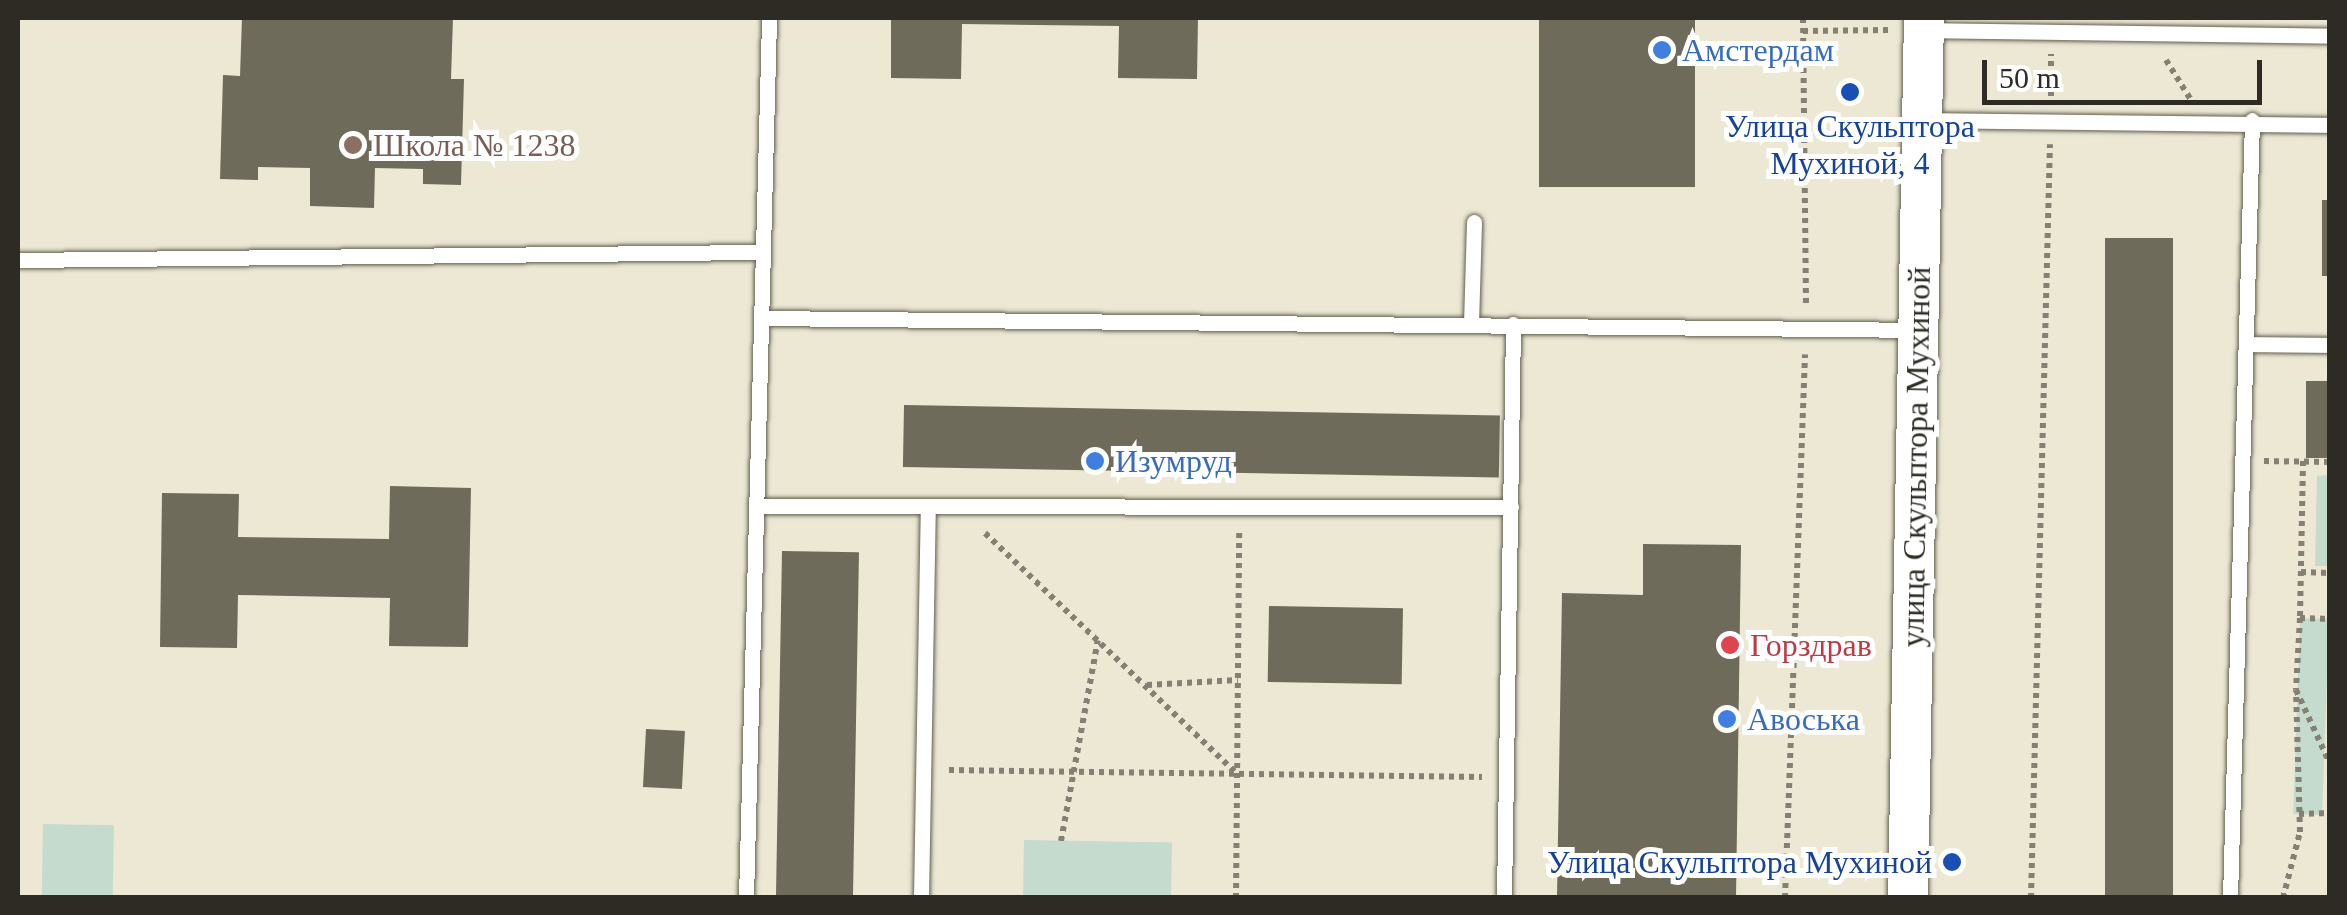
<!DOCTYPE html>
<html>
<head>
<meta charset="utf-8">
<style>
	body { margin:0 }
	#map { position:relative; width:2347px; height:915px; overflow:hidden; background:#ece8d4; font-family:"Times New Roman",serif }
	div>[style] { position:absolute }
	.green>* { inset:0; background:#c5dbcd; transform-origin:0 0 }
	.building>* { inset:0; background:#6f6b5a; transform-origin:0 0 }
	.path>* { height:6px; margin-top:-3px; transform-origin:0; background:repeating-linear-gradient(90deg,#848174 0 5px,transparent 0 10px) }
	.roads { filter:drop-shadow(0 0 2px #625e4e) drop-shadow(0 0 2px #625e4e) }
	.lane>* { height:15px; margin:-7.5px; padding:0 7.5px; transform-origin:7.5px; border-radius:7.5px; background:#fff }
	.secondary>* { height:40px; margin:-20px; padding:0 20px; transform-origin:20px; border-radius:20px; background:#fff }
	.dots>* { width:28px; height:28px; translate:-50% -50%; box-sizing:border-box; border:5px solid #fff; border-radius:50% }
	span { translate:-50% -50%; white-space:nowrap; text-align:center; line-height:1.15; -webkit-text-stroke:10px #fff; paint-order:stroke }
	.shop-label { font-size:32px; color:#366cbe }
	.left { translate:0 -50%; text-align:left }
	.transit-label { font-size:32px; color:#164399 }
	.right { translate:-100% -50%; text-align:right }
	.education-label { font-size:32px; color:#785e54 }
	.street-label { font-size:32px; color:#2d2b24 }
	.health-label { font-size:32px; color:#be3a42 }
	.frame { position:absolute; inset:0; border:20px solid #2d2b24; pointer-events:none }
	.scale { position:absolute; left:1982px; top:60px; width:280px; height:45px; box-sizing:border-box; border:5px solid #2d2b24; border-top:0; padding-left:12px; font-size:30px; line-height:35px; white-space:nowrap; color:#2d2b24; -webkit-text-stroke:8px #fff; paint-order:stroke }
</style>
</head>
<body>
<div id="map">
	<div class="green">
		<i style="clip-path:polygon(2329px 475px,2329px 566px,2315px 566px,2317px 476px)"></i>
		<i style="left:2300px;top:618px;width:29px;height:196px;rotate:2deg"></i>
		<i style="left:43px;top:824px;width:71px;height:73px;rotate:1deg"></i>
		<i style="left:1024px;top:840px;width:148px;height:57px;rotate:1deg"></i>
	</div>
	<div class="building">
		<i style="clip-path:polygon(242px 18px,453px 18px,451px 79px,464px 79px,461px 185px,423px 184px,423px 169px,375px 168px,374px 208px,310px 206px,310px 168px,258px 167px,258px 180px,220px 179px,223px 75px,240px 76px)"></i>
		<i style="clip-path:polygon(891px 18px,1198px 18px,1197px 79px,1118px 78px,1119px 26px,962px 24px,961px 79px,891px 78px)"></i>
		<i style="left:1539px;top:18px;width:156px;height:169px"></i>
		<i style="left:2322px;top:200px;width:8px;height:76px"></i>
		<i style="left:2105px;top:238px;width:68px;height:660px"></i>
		<i style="left:2306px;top:381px;width:24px;height:77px"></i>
		<i style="left:904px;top:405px;width:596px;height:62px;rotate:1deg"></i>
		<i style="clip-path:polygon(390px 486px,471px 488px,468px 647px,389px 646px,390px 598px,238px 595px,237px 648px,160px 647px,162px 493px,239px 494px,238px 537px,389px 539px)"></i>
		<i style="clip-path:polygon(1643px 544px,1741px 545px,1736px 898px,1557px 898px,1562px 593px,1643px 595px)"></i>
		<i style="left:782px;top:551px;width:77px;height:347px;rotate:1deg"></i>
		<i style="left:1269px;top:606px;width:134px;height:76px;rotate:1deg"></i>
		<i style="left:646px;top:729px;width:39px;height:58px;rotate:3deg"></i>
	</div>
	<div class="path">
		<i style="left:1803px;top:18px;width:289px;rotate:89.4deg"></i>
		<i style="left:1803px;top:31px;width:85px;rotate:-0.7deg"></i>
		<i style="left:2166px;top:60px;width:47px;rotate:58deg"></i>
		<i style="left:2051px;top:96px;width:42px;rotate:-90deg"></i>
		<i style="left:2264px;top:461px;width:66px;rotate:0.9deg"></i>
		<i style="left:2303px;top:461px;width:157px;rotate:91.1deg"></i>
		<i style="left:2300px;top:618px;width:30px;rotate:2deg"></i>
		<i style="left:985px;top:533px;width:347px;rotate:43.7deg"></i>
		<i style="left:2301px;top:572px;width:29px;rotate:2deg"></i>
		<i style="left:2300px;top:618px;width:72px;rotate:93.2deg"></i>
		<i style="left:2296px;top:690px;width:81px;rotate:65.3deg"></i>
		<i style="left:1147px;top:685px;width:91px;rotate:-3.1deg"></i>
		<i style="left:949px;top:770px;width:533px;rotate:0.75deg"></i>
		<i style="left:2299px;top:814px;width:31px;rotate:-2deg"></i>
		<i style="left:1061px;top:841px;width:204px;rotate:-79.6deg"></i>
		<i style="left:1236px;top:898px;width:369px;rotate:-89.5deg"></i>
		<i style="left:1785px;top:898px;width:544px;rotate:-87.89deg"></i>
		<i style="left:2031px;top:898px;width:754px;rotate:-88.56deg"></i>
		<i style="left:2283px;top:898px;width:68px;rotate:-75.6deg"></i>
		<i style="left:2300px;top:832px;width:142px;rotate:-91.6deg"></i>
	</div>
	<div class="roads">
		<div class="lane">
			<i style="left:1924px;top:30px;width:406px;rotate:0.8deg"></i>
			<i style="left:1926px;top:120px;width:404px;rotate:0.7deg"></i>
			<i style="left:18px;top:260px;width:745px;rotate:-0.62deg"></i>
			<i style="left:761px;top:318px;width:1157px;rotate:0.59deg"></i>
			<i style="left:1471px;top:324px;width:102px;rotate:-88.3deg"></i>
			<i style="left:2246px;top:344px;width:84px;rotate:0.7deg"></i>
			<i style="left:757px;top:506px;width:754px;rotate:0.08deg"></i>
			<i style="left:746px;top:898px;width:880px;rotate:-88.5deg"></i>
			<i style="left:921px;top:898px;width:390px;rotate:-89deg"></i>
			<i style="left:1504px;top:898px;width:574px;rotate:-89.1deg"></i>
			<i style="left:2230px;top:898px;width:778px;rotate:-88.38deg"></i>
		</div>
		<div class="secondary">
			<i style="left:1908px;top:898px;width:880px;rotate:-88.96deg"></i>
		</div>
	</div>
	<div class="dots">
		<i style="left:1662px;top:50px;background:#3f7fe0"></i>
		<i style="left:1850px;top:92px;background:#1a4fb4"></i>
		<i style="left:353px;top:145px;background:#8d6e63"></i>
		<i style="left:1095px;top:461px;background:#3f7fe0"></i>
		<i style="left:1730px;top:645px;background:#e0444e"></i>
		<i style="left:1727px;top:719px;background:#3f7fe0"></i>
		<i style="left:1952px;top:862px;background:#1a4fb4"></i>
	</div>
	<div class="shop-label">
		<span class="left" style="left:1682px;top:50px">Амстердам</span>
		<span class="left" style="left:1115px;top:461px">Изумруд</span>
		<span class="left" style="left:1747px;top:719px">Авоська</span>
	</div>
	<div class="transit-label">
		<span style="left:1850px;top:145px">Улица Скульптора<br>Мухиной, 4</span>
		<span class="right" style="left:1932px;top:862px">Улица Скульптора Мухиной</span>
	</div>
	<div class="education-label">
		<span class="left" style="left:373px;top:145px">Школа № 1238</span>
	</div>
	<div class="street-label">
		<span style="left:1916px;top:457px;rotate:-89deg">улица Скульптора Мухиной</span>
	</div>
	<div class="health-label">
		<span class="left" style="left:1750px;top:645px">Горздрав</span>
	</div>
	<div class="frame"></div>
	<div class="scale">50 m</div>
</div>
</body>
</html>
